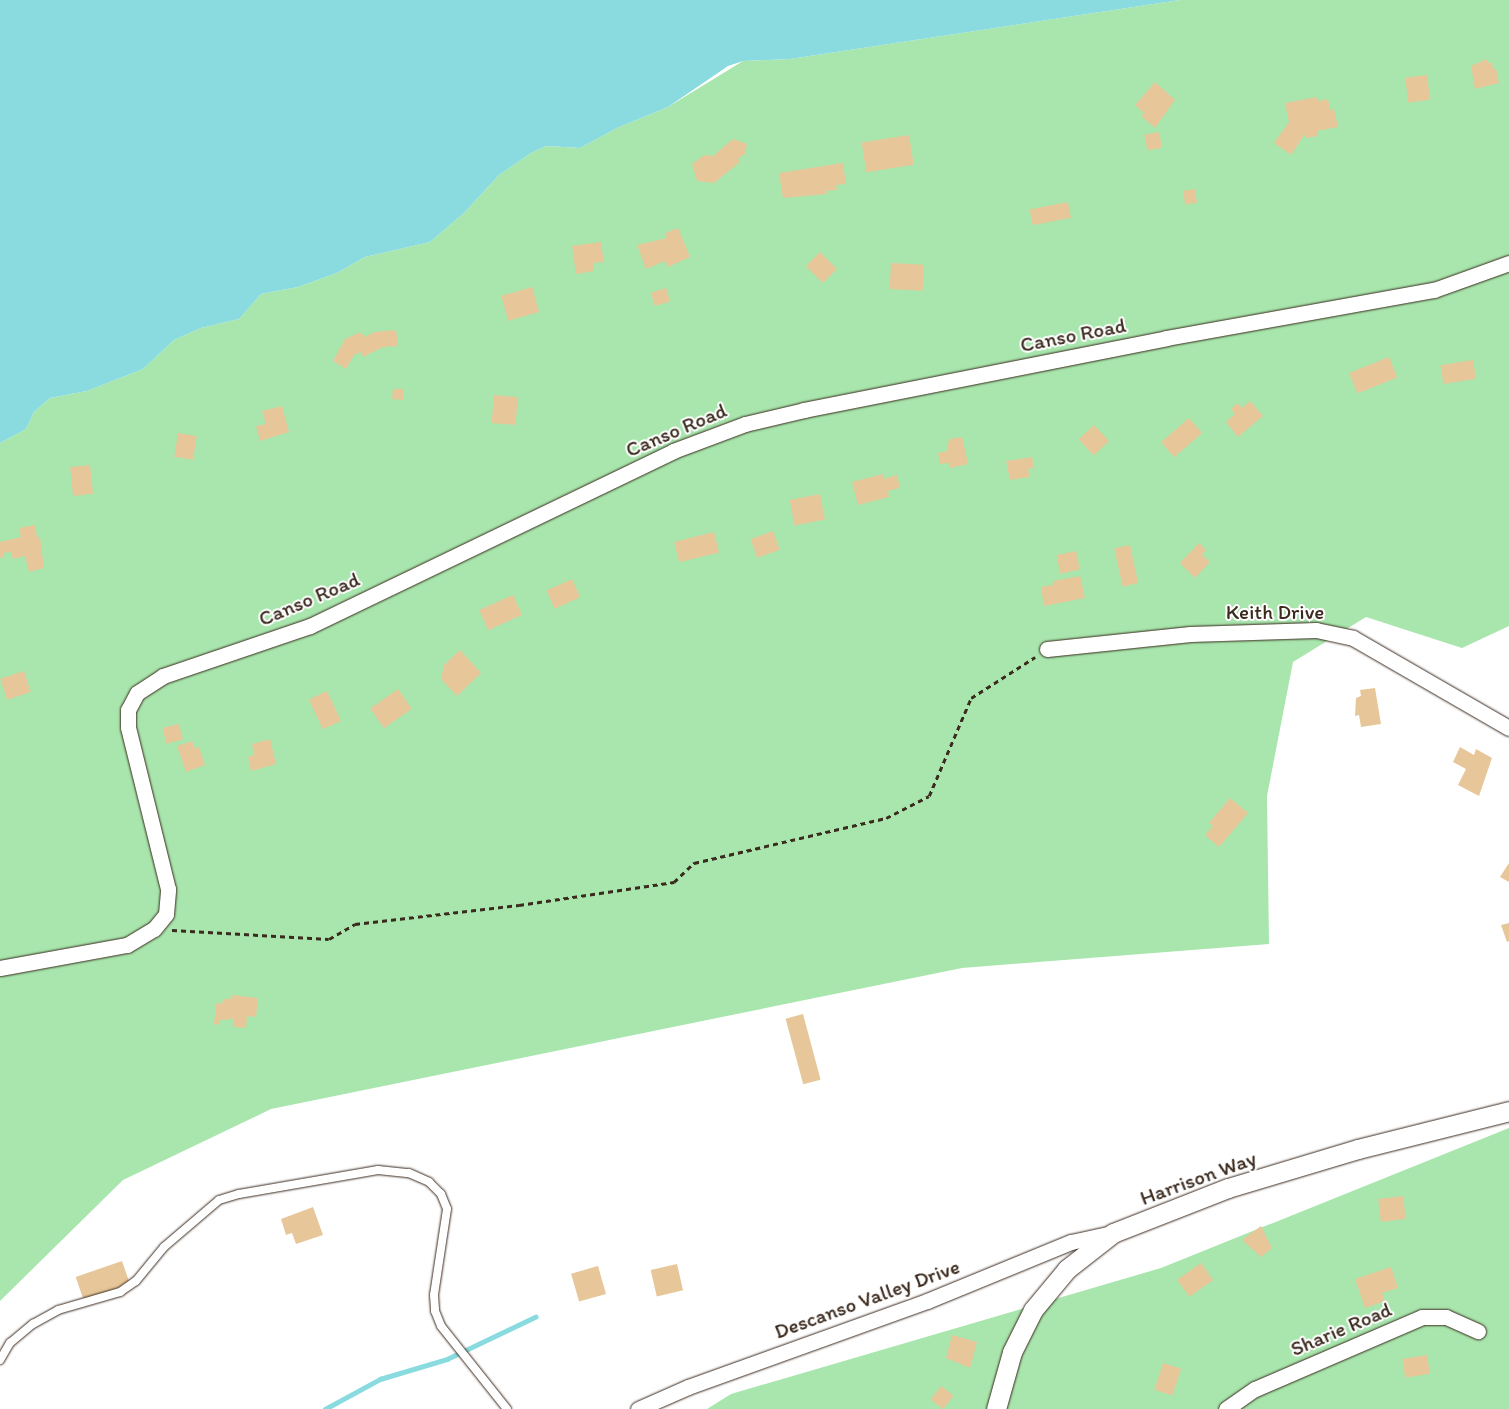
<!DOCTYPE html>
<html>
<head>
<meta charset="utf-8">
<style>
	body { margin:0 }
	#map { position:relative; width:1509px; height:1409px; overflow:hidden; background:#fff; font-family:Itim,sans-serif }
	div>[style] { position:absolute }
	.green>* { inset:0; background:#a8e6ad }
	.water>* { inset:0; background:#89dbdf }
	.stream>* { height:4.5px; margin:-2.25px; padding:0 2.25px; transform-origin:2.25px; border-radius:2.25px; background:#89dbdf }
	.building>* { inset:0; background:#e7c799; transform-origin:0 0 }
	.path>* { height:2.5px; margin-top:-1.25px; transform-origin:0; background:repeating-linear-gradient(90deg,#3b2a1e 0 5px,transparent 0 9px) }
	.roads { filter:drop-shadow(0 0 1px #3b2a1e) drop-shadow(0 0 1px #3b2a1e) }
	.service>* { height:8px; margin:-4px; padding:0 4px; transform-origin:4px; border-radius:4px; background:#fff }
	.minor>* { height:15px; margin:-7.5px; padding:0 7.5px; transform-origin:7.5px; border-radius:7.5px; background:#fff }
	.tertiary>* { height:19px; margin:-9.5px; padding:0 9.5px; transform-origin:9.5px; border-radius:9.5px; background:#fff }
	span { translate:-50% -50%; white-space:nowrap; text-align:center; line-height:1.15; -webkit-text-stroke:4px #fff; paint-order:stroke }
	.street-label { font-size:21px; color:#3b2a1e }
</style>
</head>
<body>
<div id="map">
	<div class="green">
		<i style="clip-path:polygon(1180px 0,1509px 0,1509px 626px,1462px 648px,1366px 617px,1293px 662px,1267px 796px,1269px 944px,962px 968px,271px 1109px,123px 1180px,0 1301px,0 443px,26px 429px,34px 412px,50px 398px,87px 391px,143px 369px,174px 340px,201px 328px,239px 319px,261px 294px,298px 287px,337px 273px,365px 257px,430px 242px,464px 213px,499px 175px,531px 153px,546px 146px,580px 148px,617px 128px,668px 107px,743px 61px,790px 59px)"></i>
		<i style="clip-path:polygon(1509px 1128px,1509px 1409px,707px 1409px,731px 1394px,1161px 1268px)"></i>
	</div>
	<div class="water">
		<i style="clip-path:polygon(0 0,1180px 0,790px 59px,743px 61px,728px 66px,668px 107px,617px 128px,580px 148px,546px 146px,531px 153px,499px 175px,464px 213px,430px 242px,365px 257px,337px 273px,298px 287px,261px 294px,239px 319px,201px 328px,174px 340px,143px 369px,87px 391px,50px 398px,34px 412px,26px 429px,0 443px)"></i>
	</div>
	<div class="stream">
		<i style="left:325px;top:1409px;width:63px;rotate:-28.6deg"></i>
		<i style="left:380px;top:1379px;width:70px;rotate:-16.6deg"></i>
		<i style="left:447px;top:1359px;width:98px;rotate:-25.5deg"></i>
	</div>
	<div class="building">
		<i style="clip-path:polygon(1487px 59px,1487px 63px,1492px 62px,1493px 69px,1496px 69px,1499px 83px,1475px 89px,1471px 66px)"></i>
		<i style="left:1427px;top:75px;width:25px;height:22px;rotate:83deg"></i>
		<i style="clip-path:polygon(1155px 82px,1175px 100px,1155px 128px,1141px 116px,1144px 113px,1135px 105px)"></i>
		<i style="clip-path:polygon(1317px 97px,1318px 101px,1328px 99px,1330px 110px,1334px 109px,1338px 127px,1317px 131px,1318px 136px,1306px 138px,1305px 134px,1291px 155px,1274px 143px,1289px 122px,1285px 103px)"></i>
		<i style="left:1159px;top:132px;width:16px;height:15px;rotate:79deg"></i>
		<i style="left:909px;top:135px;width:30px;height:48px;rotate:81deg"></i>
		<i style="clip-path:polygon(733px 139px,747px 144px,745px 154px,738px 159px,740px 162px,714px 183px,697px 181px,692px 164px,704px 155px,713px 156px)"></i>
		<i style="clip-path:polygon(843px 163px,846px 184px,836px 185px,837px 190px,826px 191px,827px 194px,783px 198px,779px 173px)"></i>
		<i style="left:1195px;top:189px;width:14px;height:12px;rotate:82deg"></i>
		<i style="left:1068px;top:202px;width:16px;height:39px;rotate:79deg"></i>
		<i style="clip-path:polygon(678px 228px,690px 257px,668px 267px,665px 261px,646px 269px,637px 245px,667px 238px,665px 233px)"></i>
		<i style="clip-path:polygon(601px 242px,604px 262px,593px 263px,594px 271px,576px 274px,572px 246px)"></i>
		<i style="left:820px;top:252px;width:24px;height:20px;rotate:45deg"></i>
		<i style="left:891px;top:263px;width:33px;height:26px;rotate:3deg"></i>
		<i style="left:532px;top:287px;width:26px;height:32px;rotate:74deg"></i>
		<i style="left:666px;top:288px;width:14px;height:16px;rotate:73deg"></i>
		<i style="clip-path:polygon(396px 330px,398px 346px,383px 347px,363px 357px,361px 352px,354px 355px,346px 369px,333px 361px,345px 339px,361px 332px,364px 337px,375px 332px)"></i>
		<i style="left:1389px;top:357px;width:22px;height:43px;rotate:68deg"></i>
		<i style="left:1473px;top:360px;width:19px;height:33px;rotate:81deg"></i>
		<i style="clip-path:polygon(393px 389px,403px 389px,403px 400px,392px 399px)"></i>
		<i style="left:494px;top:395px;width:24px;height:28px;rotate:5deg"></i>
		<i style="clip-path:polygon(1250px 401px,1263px 416px,1238px 437px,1226px 422px,1235px 414px,1231px 409px,1238px 403px,1242px 408px)"></i>
		<i style="clip-path:polygon(282px 406px,289px 432px,260px 441px,256px 426px,266px 424px,262px 411px)"></i>
		<i style="left:1189px;top:418px;width:20px;height:37px;rotate:49deg"></i>
		<i style="left:1094px;top:425px;width:22px;height:21px;rotate:47deg"></i>
		<i style="left:178px;top:433px;width:19px;height:24px;rotate:9deg"></i>
		<i style="clip-path:polygon(962px 437px,968px 464px,950px 468px,949px 463px,940px 464px,938px 453px,947px 451px,949px 439px)"></i>
		<i style="clip-path:polygon(1032px 457px,1034px 468px,1028px 469px,1030px 477px,1010px 480px,1006px 461px)"></i>
		<i style="left:90px;top:465px;width:29px;height:20px;rotate:84deg"></i>
		<i style="clip-path:polygon(883px 474px,884px 479px,897px 475px,900px 488px,888px 491px,889px 497px,858px 505px,852px 482px)"></i>
		<i style="left:820px;top:494px;width:26px;height:31px;rotate:79deg"></i>
		<i style="clip-path:polygon(35px 525px,37px 537px,40px 537px,44px 568px,29px 572px,25px 556px,13px 559px,11px 552px,3px 553px,3px 557px,0 558px,0 542px,21px 537px,19px 528px)"></i>
		<i style="left:773px;top:531px;width:20px;height:24px;rotate:70deg"></i>
		<i style="left:714px;top:532px;width:21px;height:41px;rotate:76deg"></i>
		<i style="clip-path:polygon(1199px 543px,1206px 550px,1202px 555px,1210px 562px,1195px 578px,1180px 563px)"></i>
		<i style="left:1130px;top:545px;width:39px;height:16px;rotate:78deg"></i>
		<i style="left:1076px;top:551px;width:19px;height:20px;rotate:78deg"></i>
		<i style="clip-path:polygon(1080px 576px,1085px 598px,1044px 606px,1041px 587px,1053px 585px,1053px 581px)"></i>
		<i style="left:572px;top:579px;width:20px;height:28px;rotate:66deg"></i>
		<i style="left:513px;top:595px;width:22px;height:37px;rotate:66deg"></i>
		<i style="clip-path:polygon(460px 650px,481px 673px,457px 696px,441px 679px,444px 665px)"></i>
		<i style="left:24px;top:671px;width:22px;height:25px;rotate:72deg"></i>
		<i style="clip-path:polygon(1375px 688px,1381px 724px,1361px 727px,1359px 715px,1355px 716px,1356px 698px,1361px 696px,1360px 690px)"></i>
		<i style="left:398px;top:689px;width:24px;height:34px;rotate:55deg"></i>
		<i style="left:327px;top:691px;width:33px;height:20px;rotate:65deg"></i>
		<i style="left:179px;top:724px;width:16px;height:17px;rotate:76deg"></i>
		<i style="clip-path:polygon(270px 739px,276px 764px,251px 771px,248px 757px,254px 755px,252px 744px)"></i>
		<i style="clip-path:polygon(192px 741px,195px 748px,199px 747px,205px 765px,186px 772px,177px 746px)"></i>
		<i style="clip-path:polygon(1460px 747px,1474px 755px,1476px 749px,1492px 758px,1479px 796px,1458px 785px,1466px 769px,1453px 762px)"></i>
		<i style="clip-path:polygon(1230px 798px,1248px 813px,1219px 847px,1205px 835px,1213px 826px,1209px 823px)"></i>
		<i style="clip-path:polygon(1509px 863px,1509px 882px,1500px 877px)"></i>
		<i style="clip-path:polygon(1509px 923px,1509px 941px,1507px 942px,1501px 925px)"></i>
		<i style="clip-path:polygon(232px 995px,258px 998px,256px 1017px,247px 1016px,246px 1028px,233px 1027px,234px 1019px,220px 1020px,220px 1025px,214px 1024px,216px 1003px,222px 1004px,223px 999px,232px 999px)"></i>
		<i style="left:803px;top:1014px;width:68px;height:18px;rotate:75deg"></i>
		<i style="left:1403px;top:1196px;width:23px;height:25px;rotate:83deg"></i>
		<i style="clip-path:polygon(313px 1207px,323px 1235px,296px 1244px,292px 1233px,286px 1235px,281px 1219px)"></i>
		<i style="clip-path:polygon(1261px 1226px,1272px 1248px,1261px 1257px,1242px 1240px)"></i>
		<i style="left:122px;top:1261px;width:24px;height:49px;rotate:71deg"></i>
		<i style="left:1201px;top:1263px;width:21px;height:29px;rotate:55deg"></i>
		<i style="left:677px;top:1264px;width:27px;height:27px;rotate:77deg"></i>
		<i style="left:598px;top:1266px;width:29px;height:28px;rotate:74deg"></i>
		<i style="clip-path:polygon(1391px 1267px,1398px 1288px,1382px 1293px,1385px 1301px,1365px 1308px,1355px 1279px)"></i>
		<i style="clip-path:polygon(952px 1335px,977px 1342px,970px 1368px,946px 1358px)"></i>
		<i style="left:1427px;top:1355px;width:19px;height:25px;rotate:81deg"></i>
		<i style="left:1163px;top:1363px;width:19px;height:28px;rotate:18deg"></i>
		<i style="left:941px;top:1386px;width:16px;height:17px;rotate:38deg"></i>
	</div>
	<div class="path">
		<i style="left:172px;top:930px;width:157px;rotate:3.3deg"></i>
		<i style="left:329px;top:939px;width:30px;rotate:-30deg"></i>
		<i style="left:355px;top:924px;width:165px;rotate:-6.6deg"></i>
		<i style="left:519px;top:905px;width:157px;rotate:-8.4deg"></i>
		<i style="left:674px;top:882px;width:28px;rotate:-44deg"></i>
		<i style="left:694px;top:863px;width:197px;rotate:-13.2deg"></i>
		<i style="left:886px;top:818px;width:48px;rotate:-27.1deg"></i>
		<i style="left:929px;top:796px;width:107px;rotate:-66.8deg"></i>
		<i style="left:971px;top:698px;width:76px;rotate:-32.6deg"></i>
	</div>
	<div class="roads">
		<div class="service">
			<i style="left:0;top:1360px;width:20px;rotate:-60deg"></i>
			<i style="left:10px;top:1343px;width:30px;rotate:-40deg"></i>
			<i style="left:33px;top:1324px;width:29px;rotate:-29deg"></i>
			<i style="left:58px;top:1310px;width:65px;rotate:-16.2deg"></i>
			<i style="left:120px;top:1292px;width:19px;rotate:-35deg"></i>
			<i style="left:136px;top:1281px;width:44px;rotate:-50.5deg"></i>
			<i style="left:164px;top:1247px;width:72px;rotate:-40.5deg"></i>
			<i style="left:219px;top:1200px;width:21px;rotate:-17deg"></i>
			<i style="left:239px;top:1194px;width:141px;rotate:-9.8deg"></i>
			<i style="left:378px;top:1170px;width:31px;rotate:6deg"></i>
			<i style="left:409px;top:1173px;width:22px;rotate:24deg"></i>
			<i style="left:429px;top:1182px;width:17px;rotate:45deg"></i>
			<i style="left:441px;top:1194px;width:16px;rotate:68deg"></i>
			<i style="left:447px;top:1209px;width:87px;rotate:98.6deg"></i>
			<i style="left:434px;top:1295px;width:16px;rotate:86deg"></i>
			<i style="left:435px;top:1311px;width:16px;rotate:68deg"></i>
			<i style="left:441px;top:1326px;width:106px;rotate:51.5deg"></i>
		</div>
		<div class="minor">
			<i style="left:1047px;top:649px;width:144px;rotate:-6deg"></i>
			<i style="left:1190px;top:634px;width:126px;rotate:-1.8deg"></i>
			<i style="left:1316px;top:630px;width:38px;rotate:12deg"></i>
			<i style="left:1353px;top:638px;width:180px;rotate:30deg"></i>
			<i style="left:0;top:968px;width:129px;rotate:-10.3deg"></i>
			<i style="left:127px;top:945px;width:31px;rotate:-31deg"></i>
			<i style="left:154px;top:929px;width:19px;rotate:-51deg"></i>
			<i style="left:166px;top:914px;width:25px;rotate:-85deg"></i>
			<i style="left:168px;top:889px;width:167px;rotate:-103.9deg"></i>
			<i style="left:128px;top:727px;width:17px;rotate:-90deg"></i>
			<i style="left:128px;top:710px;width:19px;rotate:-62deg"></i>
			<i style="left:137px;top:693px;width:31px;rotate:-33deg"></i>
			<i style="left:163px;top:676px;width:155px;rotate:-18.8deg"></i>
			<i style="left:310px;top:626px;width:403px;rotate:-25.7deg"></i>
			<i style="left:673px;top:451px;width:77px;rotate:-20.6deg"></i>
			<i style="left:745px;top:424px;width:61px;rotate:-13.3deg"></i>
			<i style="left:804px;top:410px;width:369px;rotate:-11.2deg"></i>
			<i style="left:1166px;top:338px;width:272px;rotate:-10.2deg"></i>
			<i style="left:1434px;top:290px;width:80px;rotate:-19.8deg"></i>
			<i style="left:638px;top:1409px;width:55px;rotate:-23.7deg"></i>
			<i style="left:688px;top:1387px;width:254px;rotate:-19.8deg"></i>
			<i style="left:927px;top:1301px;width:156px;rotate:-22.3deg"></i>
			<i style="left:1071px;top:1242px;width:42px;rotate:-12.4deg"></i>
			<i style="left:1226px;top:1409px;width:35px;rotate:-35deg"></i>
			<i style="left:1255px;top:1389px;width:182px;rotate:-23.3deg"></i>
			<i style="left:1422px;top:1317px;width:24px"></i>
			<i style="left:1446px;top:1317px;width:35px;rotate:24deg"></i>
		</div>
		<div class="tertiary">
			<i style="left:996px;top:1409px;width:59px;rotate:-74.3deg"></i>
			<i style="left:1012px;top:1352px;width:47px;rotate:-63.4deg"></i>
			<i style="left:1033px;top:1310px;width:53px;rotate:-50.3deg"></i>
			<i style="left:1067px;top:1269px;width:58px;rotate:-38deg"></i>
			<i style="left:1113px;top:1233px;width:123px;rotate:-21.4deg"></i>
			<i style="left:1228px;top:1188px;width:136px;rotate:-16.7deg"></i>
			<i style="left:1358px;top:1149px;width:156px;rotate:-14.1deg"></i>
		</div>
	</div>
	<div class="street-label">
		<span style="left:1073px;top:335px;rotate:-11deg">Canso Road</span>
		<span style="left:676px;top:430px;rotate:-23deg">Canso Road</span>
		<span style="left:309px;top:599px;rotate:-23deg">Canso Road</span>
		<span style="left:1275px;top:612px">Keith Drive</span>
		<span style="left:1198px;top:1178px;rotate:-20deg">Harrison Way</span>
		<span style="left:867px;top:1299px;rotate:-20deg">Descanso Valley Drive</span>
		<span style="left:1341px;top:1329px;rotate:-23deg">Sharie Road</span>
	</div>
</div>
</body>
</html>
